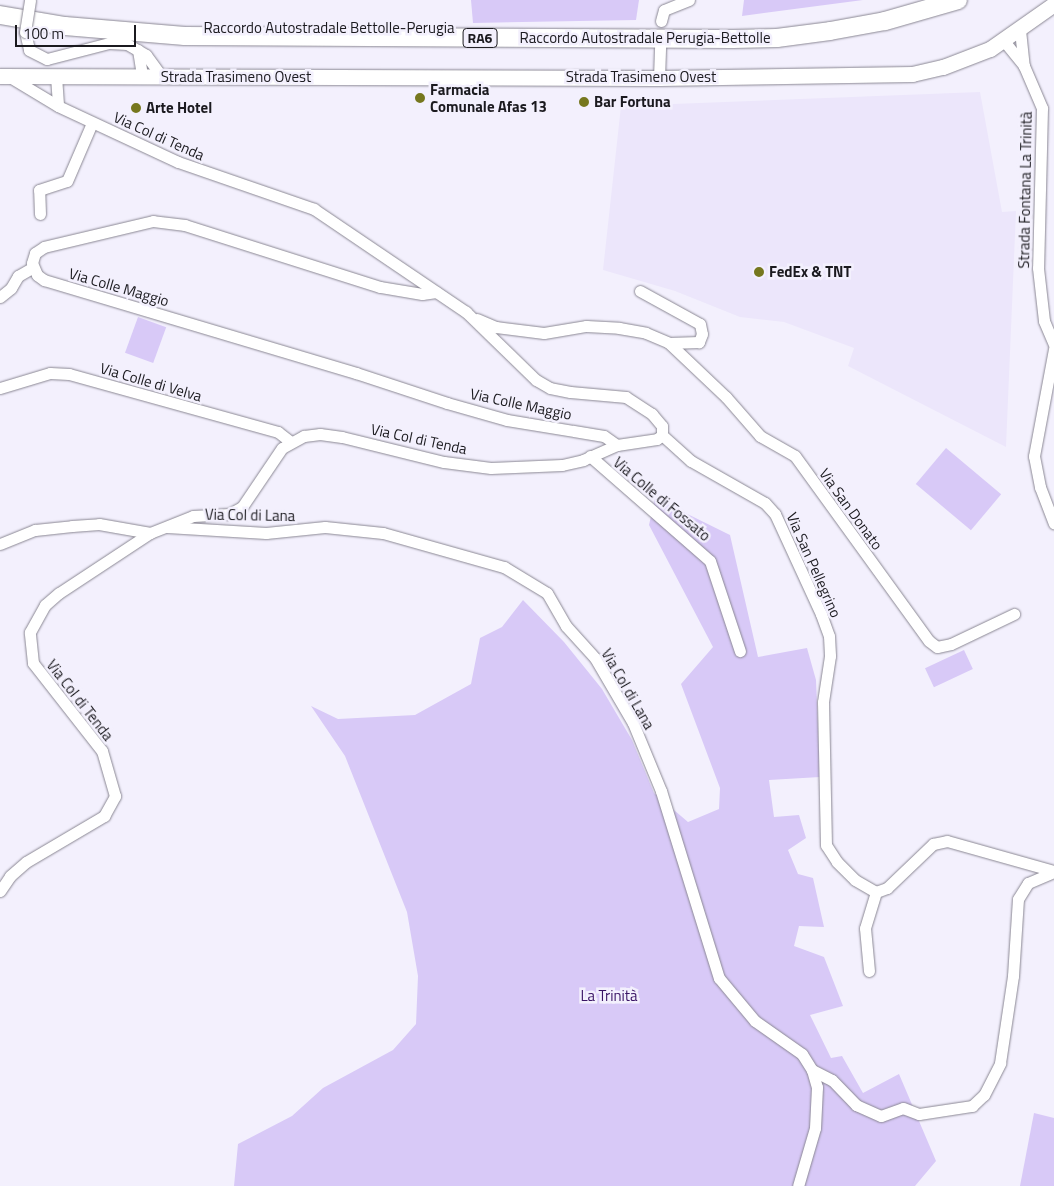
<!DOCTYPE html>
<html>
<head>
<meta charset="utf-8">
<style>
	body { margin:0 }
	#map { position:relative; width:1054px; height:1186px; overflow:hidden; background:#f3f0fd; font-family:"Titillium Web",sans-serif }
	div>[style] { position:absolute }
	.built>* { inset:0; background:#ece6fb }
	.green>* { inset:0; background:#d8c9f7; transform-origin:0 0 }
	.roads { filter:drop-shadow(0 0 1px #8a8793) drop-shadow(0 0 1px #8a8793) }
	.minor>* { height:11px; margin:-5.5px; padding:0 5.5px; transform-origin:5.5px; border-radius:5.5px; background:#fff }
	.major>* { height:15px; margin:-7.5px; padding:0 7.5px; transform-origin:7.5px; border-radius:7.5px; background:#fff }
	.highway>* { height:18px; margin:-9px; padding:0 9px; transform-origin:9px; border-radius:9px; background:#fff }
	.bridges { filter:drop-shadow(0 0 1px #8a8793) drop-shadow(0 0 1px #8a8793) }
	.minor-bridge>* { height:11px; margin:-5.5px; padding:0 5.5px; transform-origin:5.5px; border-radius:5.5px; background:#fff }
	.dots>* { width:14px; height:14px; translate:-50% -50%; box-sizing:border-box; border:2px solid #f3f0fd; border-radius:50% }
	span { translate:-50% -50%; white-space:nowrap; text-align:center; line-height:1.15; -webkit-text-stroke:5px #f3f0fd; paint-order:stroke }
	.shield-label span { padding:1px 4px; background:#f3f0fd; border:1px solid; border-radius:4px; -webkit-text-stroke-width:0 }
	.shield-label { font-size:14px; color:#1b1a1f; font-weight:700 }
	.street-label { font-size:15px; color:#1b1a1f }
	.poi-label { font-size:15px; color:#1b1a1f; font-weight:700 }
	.left { translate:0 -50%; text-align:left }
	.park-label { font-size:15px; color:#3a1465 }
	.scale { position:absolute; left:15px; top:25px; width:121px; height:22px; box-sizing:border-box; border:2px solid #1b1a1f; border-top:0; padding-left:6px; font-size:15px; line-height:18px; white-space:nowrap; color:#1b1a1f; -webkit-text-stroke:4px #f3f0fd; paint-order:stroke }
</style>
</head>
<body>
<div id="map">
	<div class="built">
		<i style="clip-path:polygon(980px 92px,1002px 212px,1016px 211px,1006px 447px,848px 366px,854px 348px,784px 322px,740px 317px,675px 291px,603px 270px,621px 106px)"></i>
	</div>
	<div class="green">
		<i style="clip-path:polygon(471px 0,639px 0,636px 20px,473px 23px)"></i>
		<i style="clip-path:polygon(744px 0,863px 0,742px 16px)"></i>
		<i style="left:138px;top:317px;width:30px;height:38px;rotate:20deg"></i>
		<i style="left:946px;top:448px;width:72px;height:47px;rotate:40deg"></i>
		<i style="clip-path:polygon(655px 498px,730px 535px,758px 657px,807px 648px,816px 680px,820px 777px,769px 780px,774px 817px,799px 815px,806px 838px,788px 850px,798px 874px,813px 878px,824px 927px,799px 926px,794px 946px,824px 957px,843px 1006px,810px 1015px,831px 1058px,842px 1056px,863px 1093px,899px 1074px,936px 1161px,915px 1186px,234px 1186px,238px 1144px,292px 1116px,323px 1088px,393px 1050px,416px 1024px,418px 976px,407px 912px,345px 756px,311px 706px,338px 719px,415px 715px,471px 684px,480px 638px,502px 627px,523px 600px,564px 642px,602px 689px,632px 740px,654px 793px,688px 822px,719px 809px,720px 788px,681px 684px,713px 647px,649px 525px)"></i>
		<i style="left:964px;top:650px;width:21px;height:43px;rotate:65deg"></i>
		<i style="clip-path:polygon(1034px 1113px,1054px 1118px,1054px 1186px,1020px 1186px)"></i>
	</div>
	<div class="roads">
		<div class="minor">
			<i style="left:661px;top:21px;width:11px;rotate:-75deg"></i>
			<i style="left:664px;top:10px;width:27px;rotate:-22deg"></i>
			<i style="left:1020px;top:30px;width:36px;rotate:84deg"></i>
			<i style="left:25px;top:32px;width:18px;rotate:77deg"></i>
			<i style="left:29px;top:50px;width:20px;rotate:27deg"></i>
			<i style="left:47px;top:59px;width:64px;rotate:-14.5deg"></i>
			<i style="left:109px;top:43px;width:18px;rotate:3deg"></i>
			<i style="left:127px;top:44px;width:22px;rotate:30deg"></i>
			<i style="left:146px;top:55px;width:27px;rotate:54deg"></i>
			<i style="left:1004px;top:41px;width:32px;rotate:51deg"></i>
			<i style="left:1024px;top:66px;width:46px;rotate:66.8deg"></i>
			<i style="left:1042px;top:108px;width:160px;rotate:91.4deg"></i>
			<i style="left:1038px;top:268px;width:53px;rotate:83.5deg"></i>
			<i style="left:1044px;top:321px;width:26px;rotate:67deg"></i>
			<i style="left:138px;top:50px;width:26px;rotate:81deg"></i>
			<i style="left:56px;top:76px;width:30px;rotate:86deg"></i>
			<i style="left:659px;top:78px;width:31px;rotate:-88deg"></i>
			<i style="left:40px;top:214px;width:24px;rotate:-92deg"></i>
			<i style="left:39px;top:190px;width:29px;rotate:-18deg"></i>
			<i style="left:67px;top:181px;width:63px;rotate:-66.7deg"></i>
			<i style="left:640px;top:291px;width:68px;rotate:28.8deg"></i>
			<i style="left:700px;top:324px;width:10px;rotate:79deg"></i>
			<i style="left:702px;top:334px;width:9px;rotate:111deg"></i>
			<i style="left:699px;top:342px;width:30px;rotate:178deg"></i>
			<i style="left:436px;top:292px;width:14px;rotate:172deg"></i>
			<i style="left:422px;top:294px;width:43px;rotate:-170.5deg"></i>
			<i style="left:380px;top:287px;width:205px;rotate:-162.4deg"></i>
			<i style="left:185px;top:225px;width:32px;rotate:-173deg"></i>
			<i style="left:153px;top:221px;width:112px;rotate:166.6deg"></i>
			<i style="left:44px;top:247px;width:11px;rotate:146deg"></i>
			<i style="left:35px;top:253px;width:10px;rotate:107deg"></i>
			<i style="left:32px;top:263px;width:13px;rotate:67deg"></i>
			<i style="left:37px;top:275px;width:9px;rotate:36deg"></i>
			<i style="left:44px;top:280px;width:326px;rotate:16.6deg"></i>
			<i style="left:356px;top:373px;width:96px;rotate:18.2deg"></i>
			<i style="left:447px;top:403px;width:62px;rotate:15.8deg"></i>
			<i style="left:507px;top:420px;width:98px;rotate:9.4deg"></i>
			<i style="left:604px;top:436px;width:16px;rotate:35deg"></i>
			<i style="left:0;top:297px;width:14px;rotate:-39deg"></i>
			<i style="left:11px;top:288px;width:14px;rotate:-60deg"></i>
			<i style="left:18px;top:276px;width:16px;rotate:-30deg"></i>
			<i style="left:477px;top:319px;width:21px;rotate:23deg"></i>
			<i style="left:496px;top:327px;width:48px;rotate:7.1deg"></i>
			<i style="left:544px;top:333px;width:43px;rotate:-9.5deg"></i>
			<i style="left:586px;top:326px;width:33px;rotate:3deg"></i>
			<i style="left:619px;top:328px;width:27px;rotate:10deg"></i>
			<i style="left:646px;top:333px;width:25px;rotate:23deg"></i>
			<i style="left:669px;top:343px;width:79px;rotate:43.5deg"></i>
			<i style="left:726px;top:397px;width:52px;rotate:48.9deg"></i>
			<i style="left:760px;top:436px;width:40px;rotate:29.7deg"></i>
			<i style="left:795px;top:456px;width:228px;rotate:54.1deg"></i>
			<i style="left:929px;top:641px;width:10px;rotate:37deg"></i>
			<i style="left:937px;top:647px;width:14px;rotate:-12deg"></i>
			<i style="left:951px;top:644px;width:70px;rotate:-25.5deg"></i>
			<i style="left:1054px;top:349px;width:109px;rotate:100.6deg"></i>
			<i style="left:1034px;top:456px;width:32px;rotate:79deg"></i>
			<i style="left:1040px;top:487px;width:39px;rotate:69deg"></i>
			<i style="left:0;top:388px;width:52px;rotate:-16.7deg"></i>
			<i style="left:50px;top:373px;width:19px;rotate:3deg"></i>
			<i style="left:69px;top:374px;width:217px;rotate:15.5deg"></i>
			<i style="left:278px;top:432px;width:16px;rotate:38deg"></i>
			<i style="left:662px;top:435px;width:39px;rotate:42deg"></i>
			<i style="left:691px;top:461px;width:85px;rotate:29.6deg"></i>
			<i style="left:765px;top:503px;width:15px;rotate:48deg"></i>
			<i style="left:775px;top:514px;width:110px;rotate:65.3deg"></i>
			<i style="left:821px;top:614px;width:23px;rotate:70deg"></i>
			<i style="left:829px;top:636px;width:20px;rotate:87deg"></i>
			<i style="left:830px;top:656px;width:47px;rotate:98.7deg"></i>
			<i style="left:823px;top:702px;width:143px;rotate:88.8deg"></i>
			<i style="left:826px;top:845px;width:20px;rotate:57deg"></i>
			<i style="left:837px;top:862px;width:25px;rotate:45deg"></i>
			<i style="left:855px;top:880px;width:24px;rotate:30deg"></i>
			<i style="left:876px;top:892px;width:12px;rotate:-20deg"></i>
			<i style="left:887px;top:888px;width:64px;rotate:-43.7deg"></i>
			<i style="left:933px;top:844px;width:14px;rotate:-12deg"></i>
			<i style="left:947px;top:841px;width:111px;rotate:15.7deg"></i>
			<i style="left:590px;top:456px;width:159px;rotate:41.2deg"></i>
			<i style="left:710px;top:561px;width:95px;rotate:71.6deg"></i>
			<i style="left:167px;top:527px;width:99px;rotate:3.5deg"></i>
			<i style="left:266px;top:533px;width:59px;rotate:-5.8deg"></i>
			<i style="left:325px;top:527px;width:58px;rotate:5.9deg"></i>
			<i style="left:383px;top:533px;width:126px;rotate:15.7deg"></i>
			<i style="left:504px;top:567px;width:50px;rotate:31.2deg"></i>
			<i style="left:547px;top:593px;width:38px;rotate:60deg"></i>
			<i style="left:566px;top:626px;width:43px;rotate:47.8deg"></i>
			<i style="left:595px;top:658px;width:75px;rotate:59.7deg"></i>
			<i style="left:633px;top:723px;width:74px;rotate:67.6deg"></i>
			<i style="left:661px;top:791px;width:196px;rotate:72.8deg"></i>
			<i style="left:719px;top:978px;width:56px;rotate:50.1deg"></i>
			<i style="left:755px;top:1021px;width:57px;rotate:35.1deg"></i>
			<i style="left:802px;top:1054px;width:19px;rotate:58deg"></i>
			<i style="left:812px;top:1070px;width:18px;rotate:74deg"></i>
			<i style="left:817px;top:1087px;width:41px;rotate:92.8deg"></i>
			<i style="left:815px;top:1128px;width:60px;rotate:106.3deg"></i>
			<i style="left:0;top:544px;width:38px;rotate:-22deg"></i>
			<i style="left:35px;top:530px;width:37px;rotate:-6deg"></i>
			<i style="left:72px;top:526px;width:27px;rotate:-4deg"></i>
			<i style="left:99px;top:524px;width:52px;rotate:10deg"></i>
			<i style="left:0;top:891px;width:18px;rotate:-56deg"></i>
			<i style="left:10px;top:876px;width:21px;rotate:-41deg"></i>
			<i style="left:26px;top:862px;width:91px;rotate:-30.5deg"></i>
			<i style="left:104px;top:816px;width:23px;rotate:-61deg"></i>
			<i style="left:115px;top:796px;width:47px;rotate:-106.1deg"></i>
			<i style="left:102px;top:751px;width:112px;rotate:-128.1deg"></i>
			<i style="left:33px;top:663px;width:31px;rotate:-96deg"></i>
			<i style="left:30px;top:632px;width:31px;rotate:-61deg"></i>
			<i style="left:45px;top:605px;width:18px;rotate:-41deg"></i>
			<i style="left:59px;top:593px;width:109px;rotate:-33.4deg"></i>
			<i style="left:150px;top:533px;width:46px;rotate:-21.6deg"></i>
			<i style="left:193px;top:516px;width:36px;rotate:-3deg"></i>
			<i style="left:229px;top:514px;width:15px;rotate:-28deg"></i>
			<i style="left:242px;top:507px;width:71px;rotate:-55.9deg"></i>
			<i style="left:282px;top:448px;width:25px;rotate:-29deg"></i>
			<i style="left:304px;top:436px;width:16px;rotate:-7deg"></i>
			<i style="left:320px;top:434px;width:22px;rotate:8deg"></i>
			<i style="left:342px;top:437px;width:105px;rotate:13.8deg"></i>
			<i style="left:444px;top:462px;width:47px;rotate:7.3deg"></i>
			<i style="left:491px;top:468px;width:71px;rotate:-2.4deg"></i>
			<i style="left:562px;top:465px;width:22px;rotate:-13deg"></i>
			<i style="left:583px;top:460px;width:37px;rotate:-24deg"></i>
			<i style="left:617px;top:445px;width:40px;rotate:-8.5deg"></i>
			<i style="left:657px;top:439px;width:6px;rotate:-39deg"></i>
			<i style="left:662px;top:435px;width:9px;rotate:-90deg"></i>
			<i style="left:662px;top:426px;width:16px;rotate:-130deg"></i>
			<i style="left:652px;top:414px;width:31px;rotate:-147deg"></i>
			<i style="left:626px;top:397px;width:56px;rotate:-174.9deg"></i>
			<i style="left:570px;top:392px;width:20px;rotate:-169deg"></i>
			<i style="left:550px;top:388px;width:16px;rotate:-150deg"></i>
			<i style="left:536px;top:380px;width:98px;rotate:-135.8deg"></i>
			<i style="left:466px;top:312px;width:184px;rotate:-145.9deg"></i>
			<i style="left:314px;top:209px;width:144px;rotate:-160.9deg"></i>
			<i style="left:178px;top:162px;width:132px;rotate:-155deg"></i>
			<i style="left:58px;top:106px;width:58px;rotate:-149deg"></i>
			<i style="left:869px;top:971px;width:43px;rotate:-95.3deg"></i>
			<i style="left:865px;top:928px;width:38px;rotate:-73deg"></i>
			<i style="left:812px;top:1070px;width:22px;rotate:27deg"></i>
			<i style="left:832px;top:1080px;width:35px;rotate:46deg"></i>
			<i style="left:856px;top:1105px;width:27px;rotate:24deg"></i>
			<i style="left:881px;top:1116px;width:23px;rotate:-20deg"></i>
			<i style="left:903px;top:1108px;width:17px;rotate:21deg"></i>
			<i style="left:919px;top:1114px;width:54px;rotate:-8.6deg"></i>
			<i style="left:972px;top:1106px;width:16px;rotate:-43deg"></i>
			<i style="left:984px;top:1095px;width:36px;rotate:-63deg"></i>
			<i style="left:1000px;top:1063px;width:88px;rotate:-81.5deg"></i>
			<i style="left:1013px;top:976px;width:77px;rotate:-86.3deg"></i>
			<i style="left:1018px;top:899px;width:19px;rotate:-58deg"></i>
			<i style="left:1028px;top:883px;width:28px;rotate:-23deg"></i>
		</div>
		<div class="major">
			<i style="left:0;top:76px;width:659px;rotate:0.17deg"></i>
			<i style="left:659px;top:78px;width:253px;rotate:-0.9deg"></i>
			<i style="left:912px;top:74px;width:32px;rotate:-13deg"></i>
			<i style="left:943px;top:67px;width:50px;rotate:-21deg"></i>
			<i style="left:990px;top:49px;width:78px;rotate:-35.1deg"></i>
		</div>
		<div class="highway">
			<i style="left:0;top:15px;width:66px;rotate:9.6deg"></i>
			<i style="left:65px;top:26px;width:120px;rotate:4.8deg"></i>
			<i style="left:185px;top:36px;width:548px;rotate:0.31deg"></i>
			<i style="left:733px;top:39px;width:44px;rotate:-1.3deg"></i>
			<i style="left:777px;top:38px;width:53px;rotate:-7.5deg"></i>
			<i style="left:830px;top:31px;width:56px;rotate:-10.3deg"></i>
			<i style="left:885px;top:21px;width:76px;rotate:-16deg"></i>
		</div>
	</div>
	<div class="bridges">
		<div class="minor-bridge">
			<i style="left:25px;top:32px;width:32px;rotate:-81deg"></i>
		</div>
	</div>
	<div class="dots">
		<i style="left:420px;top:98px;background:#76771e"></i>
		<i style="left:584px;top:102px;background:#76771e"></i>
		<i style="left:136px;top:108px;background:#76771e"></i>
		<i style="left:759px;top:272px;background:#76771e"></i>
	</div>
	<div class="shield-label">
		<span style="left:480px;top:38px">RA6</span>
	</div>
	<div class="street-label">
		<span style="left:329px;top:28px">Raccordo Autostradale Bettolle-Perugia</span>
		<span style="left:645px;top:38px">Raccordo Autostradale Perugia-Bettolle</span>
		<span style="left:236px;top:77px">Strada Trasimeno Ovest</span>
		<span style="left:641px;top:77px">Strada Trasimeno Ovest</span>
		<span style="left:159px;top:136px;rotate:24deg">Via Col di Tenda</span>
		<span style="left:1025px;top:190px;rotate:-89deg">Strada Fontana La Trinità</span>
		<span style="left:119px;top:287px;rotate:16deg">Via Colle Maggio</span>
		<span style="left:151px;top:382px;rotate:16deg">Via Colle di Velva</span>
		<span style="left:521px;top:404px;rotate:12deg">Via Colle Maggio</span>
		<span style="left:419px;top:439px;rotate:12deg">Via Col di Tenda</span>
		<span style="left:662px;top:499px;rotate:40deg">Via Colle di Fossato</span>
		<span style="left:851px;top:509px;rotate:54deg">Via San Donato</span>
		<span style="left:250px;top:515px;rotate:1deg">Via Col di Lana</span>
		<span style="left:814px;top:565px;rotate:66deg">Via San Pellegrino</span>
		<span style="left:628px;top:689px;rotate:60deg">Via Col di Lana</span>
		<span style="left:80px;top:700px;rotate:52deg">Via Col di Tenda</span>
	</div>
	<div class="poi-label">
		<span class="left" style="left:430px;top:98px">Farmacia<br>Comunale Afas 13</span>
		<span class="left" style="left:594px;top:102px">Bar Fortuna</span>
		<span class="left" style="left:146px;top:108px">Arte Hotel</span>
		<span class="left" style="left:769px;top:272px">FedEx &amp; TNT</span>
	</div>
	<div class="park-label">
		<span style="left:609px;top:996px">La Trinità</span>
	</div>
	<div class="scale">100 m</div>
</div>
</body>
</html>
